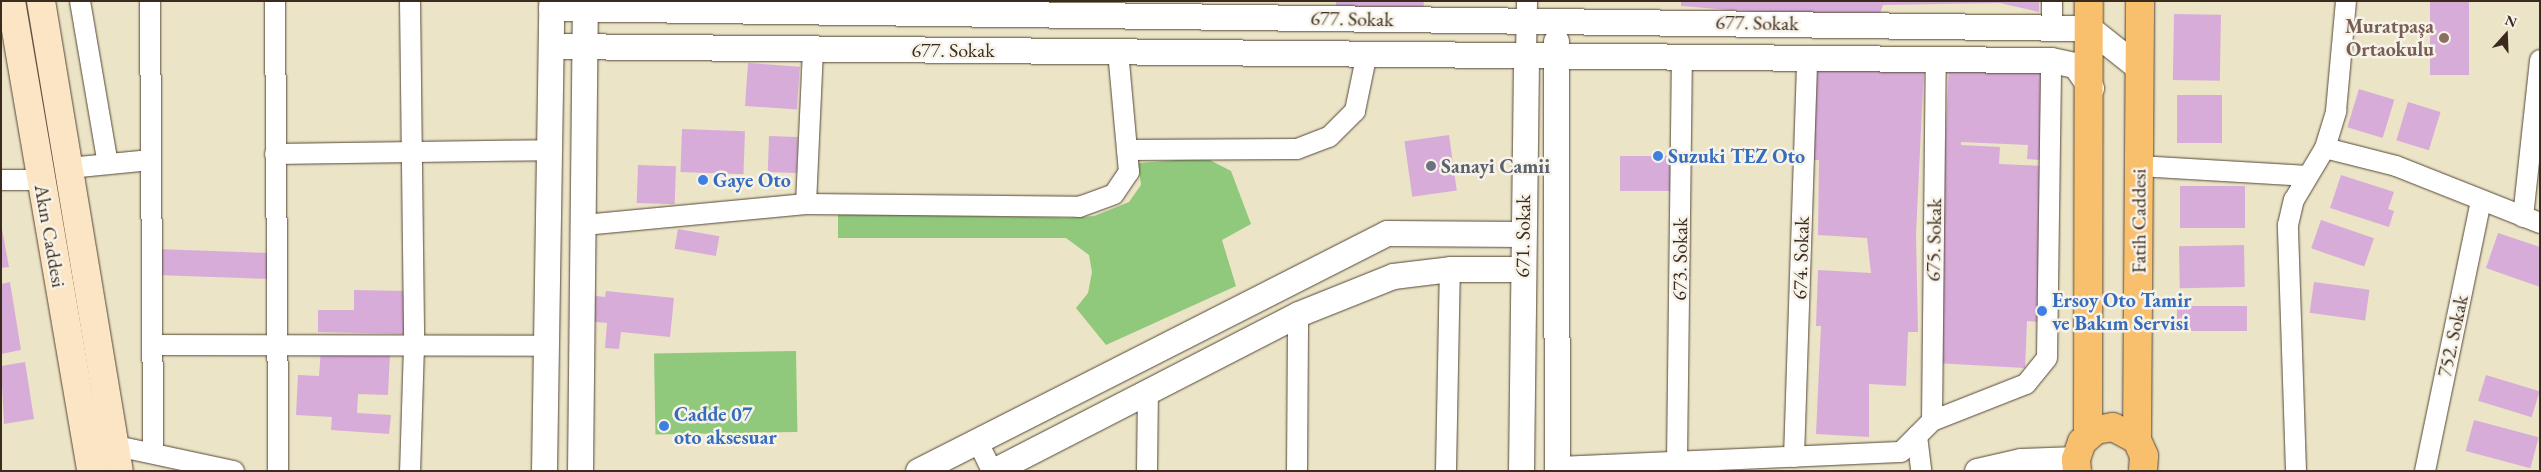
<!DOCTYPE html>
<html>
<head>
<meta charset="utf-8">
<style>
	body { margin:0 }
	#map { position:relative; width:2541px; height:472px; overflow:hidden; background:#ebe4c6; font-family:"EB Garamond",serif }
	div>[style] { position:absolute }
	.green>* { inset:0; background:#91c97c; transform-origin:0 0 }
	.building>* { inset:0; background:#d8acd9; transform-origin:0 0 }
	.roads { filter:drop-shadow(0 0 1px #554637) drop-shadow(0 0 1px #554637) }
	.minor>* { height:20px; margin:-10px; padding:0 10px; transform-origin:10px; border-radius:10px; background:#fff }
	.tertiary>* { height:25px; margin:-12.5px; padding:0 12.5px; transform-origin:12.5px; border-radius:12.5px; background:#fff }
	.secondary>* { height:28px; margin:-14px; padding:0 14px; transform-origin:14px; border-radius:14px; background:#fce5c4 }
	.primary>* { height:28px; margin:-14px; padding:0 14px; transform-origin:14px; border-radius:14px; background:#f8bf6c }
	.dots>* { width:14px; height:14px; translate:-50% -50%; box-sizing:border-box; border:2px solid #f7f3e8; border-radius:50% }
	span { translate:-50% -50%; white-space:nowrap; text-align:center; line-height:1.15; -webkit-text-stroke:5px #f7f3e8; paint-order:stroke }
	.street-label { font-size:20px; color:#3b2a1e }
	.education-label { font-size:20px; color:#785e54; font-weight:700 }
	.right { translate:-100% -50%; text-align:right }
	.shop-label { font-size:20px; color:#366cbe; font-weight:700 }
	.left { translate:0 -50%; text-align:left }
	.worship-label { font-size:20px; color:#5b616d; font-weight:700 }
	.frame { position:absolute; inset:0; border:2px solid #3b2a1e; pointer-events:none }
	.north { position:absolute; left:2481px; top:10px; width:50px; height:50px; -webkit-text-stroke:4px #f7f3e8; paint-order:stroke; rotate:20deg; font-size:14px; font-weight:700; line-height:20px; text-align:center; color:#3b2a1e }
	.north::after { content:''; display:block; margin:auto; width:18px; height:22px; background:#3b2a1e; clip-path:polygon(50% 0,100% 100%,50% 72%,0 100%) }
</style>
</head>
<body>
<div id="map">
	<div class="green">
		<i style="clip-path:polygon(1206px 158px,1231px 171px,1251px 224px,1222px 240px,1236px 286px,1106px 345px,1076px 308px,1088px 293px,1092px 272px,1089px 255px,1066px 238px,838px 238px,838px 213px,1068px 218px,1094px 216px,1129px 202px,1141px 185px,1138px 163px)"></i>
		<i style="left:796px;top:351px;width:81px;height:142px;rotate:89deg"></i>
	</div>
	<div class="building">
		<i style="clip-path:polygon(1336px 1px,1424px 1px,1423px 13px,1336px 8px)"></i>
		<i style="clip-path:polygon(1681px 1px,2039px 1px,2039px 12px,2000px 3px,1883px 5px,1877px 22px,1681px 6px)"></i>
		<i style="left:2430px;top:1px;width:39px;height:74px"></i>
		<i style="left:2174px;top:14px;width:47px;height:66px;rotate:1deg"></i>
		<i style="clip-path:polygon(1818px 61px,1924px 67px,1916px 234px,1918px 332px,1908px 332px,1906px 386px,1869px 384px,1869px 437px,1816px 434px,1821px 326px,1816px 326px,1818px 270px,1871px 273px,1867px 238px,1818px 235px,1819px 160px,1813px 160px)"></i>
		<i style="left:748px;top:63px;width:52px;height:43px;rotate:4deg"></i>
		<i style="clip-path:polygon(1949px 65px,2045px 69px,2040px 160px,2027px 159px,2028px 145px,1961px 142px,1961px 145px,2000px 147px,1999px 164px,2043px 166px,2040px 322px,2027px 321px,2025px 368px,1935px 363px)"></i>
		<i style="left:2359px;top:89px;width:37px;height:40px;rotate:17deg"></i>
		<i style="left:2177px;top:95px;width:45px;height:48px"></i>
		<i style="left:2408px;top:102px;width:34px;height:40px;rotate:17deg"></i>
		<i style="left:682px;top:129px;width:63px;height:43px;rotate:2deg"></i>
		<i style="left:1449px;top:135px;width:56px;height:45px;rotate:82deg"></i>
		<i style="left:769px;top:136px;width:29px;height:36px;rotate:2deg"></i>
		<i style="left:1620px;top:156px;width:55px;height:35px"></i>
		<i style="left:638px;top:165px;width:38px;height:38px;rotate:2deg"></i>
		<i style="clip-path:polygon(2341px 175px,2394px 192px,2388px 209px,2394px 211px,2389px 227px,2330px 208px)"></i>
		<i style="left:2180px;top:186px;width:65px;height:42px"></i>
		<i style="left:2321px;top:220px;width:56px;height:30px;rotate:19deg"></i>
		<i style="clip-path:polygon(1px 224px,9px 267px,1px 268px)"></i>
		<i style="left:678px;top:229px;width:42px;height:20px;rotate:10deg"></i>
		<i style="clip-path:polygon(2498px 233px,2540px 247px,2540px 287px,2486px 268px)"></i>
		<i style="left:2244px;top:245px;width:42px;height:65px;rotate:89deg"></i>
		<i style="left:156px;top:249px;width:118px;height:26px;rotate:2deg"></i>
		<i style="clip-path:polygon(10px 282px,21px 350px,1px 354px,1px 284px)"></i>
		<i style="left:2314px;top:282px;width:56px;height:31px;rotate:8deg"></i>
		<i style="clip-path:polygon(354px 290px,409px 291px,408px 334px,318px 332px,318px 310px,354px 310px)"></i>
		<i style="clip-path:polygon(606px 291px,674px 298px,670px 337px,621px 332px,619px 349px,605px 348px,607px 323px,585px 321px,587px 295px,605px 297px)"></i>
		<i style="left:2247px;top:306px;width:25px;height:70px;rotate:90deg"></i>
		<i style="clip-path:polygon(321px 349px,390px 353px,388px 395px,358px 394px,357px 413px,391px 415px,389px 434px,331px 430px,332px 417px,296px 415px,298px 375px,319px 376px)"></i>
		<i style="clip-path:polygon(25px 362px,34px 419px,4px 424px,1px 366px)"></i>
		<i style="left:2486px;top:375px;width:56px;height:27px;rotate:17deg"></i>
		<i style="left:2474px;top:420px;width:67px;height:32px;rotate:15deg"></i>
	</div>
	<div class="roads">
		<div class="minor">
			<i style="left:80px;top:1px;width:165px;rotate:80.3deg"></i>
			<i style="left:150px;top:1px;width:451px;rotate:89.6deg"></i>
			<i style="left:275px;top:1px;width:470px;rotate:89.6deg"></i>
			<i style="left:410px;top:1px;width:345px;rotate:89.3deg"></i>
			<i style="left:414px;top:346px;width:125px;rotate:91.8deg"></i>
			<i style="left:2052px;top:27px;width:26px;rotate:-90deg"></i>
			<i style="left:1526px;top:55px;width:54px;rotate:-88.9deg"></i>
			<i style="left:2325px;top:148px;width:73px;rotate:14.2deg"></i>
			<i style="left:2396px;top:166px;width:155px;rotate:21.6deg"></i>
			<i style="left:1127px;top:150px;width:170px;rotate:-0.3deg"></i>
			<i style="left:1297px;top:149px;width:34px;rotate:-21deg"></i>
			<i style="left:1329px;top:137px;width:37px;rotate:-45deg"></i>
			<i style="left:1355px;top:111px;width:59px;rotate:-78.3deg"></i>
			<i style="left:275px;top:154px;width:275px;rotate:-0.8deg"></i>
			<i style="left:2140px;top:166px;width:167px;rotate:3.4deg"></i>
			<i style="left:69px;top:168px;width:82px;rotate:-5.6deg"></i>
			<i style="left:1px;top:180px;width:39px"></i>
			<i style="left:806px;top:204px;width:155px;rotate:-87.4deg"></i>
			<i style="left:2523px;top:217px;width:158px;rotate:-83.8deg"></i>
			<i style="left:584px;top:225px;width:223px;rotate:-5.4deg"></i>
			<i style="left:806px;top:204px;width:273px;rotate:0.6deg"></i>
			<i style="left:1079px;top:207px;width:37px;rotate:-20deg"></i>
			<i style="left:1114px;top:194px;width:27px;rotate:-56deg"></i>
			<i style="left:1129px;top:172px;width:121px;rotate:-95.2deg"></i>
			<i style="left:152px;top:345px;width:396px;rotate:0.1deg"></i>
			<i style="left:1932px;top:421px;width:362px;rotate:-89.4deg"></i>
			<i style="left:1917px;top:436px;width:35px;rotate:83deg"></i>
			<i style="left:977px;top:440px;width:34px;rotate:64deg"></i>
			<i style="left:103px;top:443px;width:134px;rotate:12.1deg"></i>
			<i style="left:1794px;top:457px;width:398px;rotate:-88.1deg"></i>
			<i style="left:1677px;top:461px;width:405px;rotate:-89.3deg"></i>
			<i style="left:1557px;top:467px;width:344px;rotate:-2.5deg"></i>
			<i style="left:1901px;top:452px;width:44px;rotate:-45deg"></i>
			<i style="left:1932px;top:421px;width:101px;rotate:-21.5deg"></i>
			<i style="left:2026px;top:384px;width:33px;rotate:-51deg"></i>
			<i style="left:2047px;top:358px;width:298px;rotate:-89.2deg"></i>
			<i style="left:1147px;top:471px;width:79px;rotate:-89.3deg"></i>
			<i style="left:1297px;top:471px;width:157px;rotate:-89.6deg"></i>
			<i style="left:1446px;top:471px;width:202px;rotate:-88.9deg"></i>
			<i style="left:2296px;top:471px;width:246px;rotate:-91.9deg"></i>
			<i style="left:2288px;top:225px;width:26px;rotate:-77deg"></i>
			<i style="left:2294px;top:200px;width:61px;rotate:-59.2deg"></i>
			<i style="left:2325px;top:148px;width:39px;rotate:-73deg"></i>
			<i style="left:2336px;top:111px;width:110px;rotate:-84.8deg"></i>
			<i style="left:2425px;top:471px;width:276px;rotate:-78.3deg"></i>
		</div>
		<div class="tertiary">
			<i style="left:551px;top:8px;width:1538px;rotate:0.75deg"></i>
			<i style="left:2089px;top:28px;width:63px;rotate:38.5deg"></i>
			<i style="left:1556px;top:41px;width:430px;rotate:89.9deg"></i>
			<i style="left:552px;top:46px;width:1499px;rotate:0.54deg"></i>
			<i style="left:2051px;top:60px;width:25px;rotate:12deg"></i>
			<i style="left:2075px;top:65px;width:28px;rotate:55deg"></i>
			<i style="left:544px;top:471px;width:470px;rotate:-89.1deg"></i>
			<i style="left:580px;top:471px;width:470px;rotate:-89.4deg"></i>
			<i style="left:918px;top:471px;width:526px;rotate:-26.91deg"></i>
			<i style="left:1387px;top:233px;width:136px;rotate:0.4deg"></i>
			<i style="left:993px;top:471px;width:343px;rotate:-27.2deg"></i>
			<i style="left:1298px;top:314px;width:102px;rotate:-21.8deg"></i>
			<i style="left:1393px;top:276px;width:57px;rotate:-7deg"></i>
			<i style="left:1450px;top:269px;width:72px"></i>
			<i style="left:1521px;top:471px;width:416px;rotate:-89.3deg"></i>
			<i style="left:1977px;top:471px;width:45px;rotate:-12.8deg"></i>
			<i style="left:2021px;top:461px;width:55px;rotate:-2.1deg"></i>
		</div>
		<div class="secondary">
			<i style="left:11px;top:1px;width:477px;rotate:80.3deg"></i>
			<i style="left:41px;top:1px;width:476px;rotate:80.6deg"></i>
		</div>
		<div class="primary">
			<i style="left:2088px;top:435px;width:434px;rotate:-89.9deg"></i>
			<i style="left:2137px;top:440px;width:439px;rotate:-89.6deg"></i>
			<i style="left:2077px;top:471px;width:12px;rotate:-95deg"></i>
			<i style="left:2076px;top:459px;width:18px;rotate:-71deg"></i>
			<i style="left:2082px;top:442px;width:18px;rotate:-41deg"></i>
			<i style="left:2096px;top:430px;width:17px;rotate:-10deg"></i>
			<i style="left:2113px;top:427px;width:27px;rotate:28deg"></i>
			<i style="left:2137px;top:440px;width:17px;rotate:66deg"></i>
			<i style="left:2144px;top:456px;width:15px;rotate:94deg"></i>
		</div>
	</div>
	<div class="dots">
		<i style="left:2444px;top:38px;background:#8d6e63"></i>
		<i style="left:1658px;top:156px;background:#3f7fe0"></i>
		<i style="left:1431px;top:166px;background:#6b7280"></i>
		<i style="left:703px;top:180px;background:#3f7fe0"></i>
		<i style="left:2042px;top:311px;background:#3f7fe0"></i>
		<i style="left:664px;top:426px;background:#3f7fe0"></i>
	</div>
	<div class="street-label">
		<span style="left:1352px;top:19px;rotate:1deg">677. Sokak</span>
		<span style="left:1757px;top:23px;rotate:1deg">677. Sokak</span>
		<span style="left:953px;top:50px">677. Sokak</span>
		<span style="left:2139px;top:221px;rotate:-90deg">Fatih Caddesi</span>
		<span style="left:50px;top:236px;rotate:80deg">Akın Caddesi</span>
		<span style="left:1523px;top:236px;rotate:-89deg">671. Sokak</span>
		<span style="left:1934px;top:240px;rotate:-89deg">675. Sokak</span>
		<span style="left:1801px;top:258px;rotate:-88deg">674. Sokak</span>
		<span style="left:1680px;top:259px;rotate:-89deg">673. Sokak</span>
		<span style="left:2453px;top:336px;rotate:-78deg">752. Sokak</span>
	</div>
	<div class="education-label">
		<span class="right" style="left:2434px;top:38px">Muratpaşa<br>Ortaokulu</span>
	</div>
	<div class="shop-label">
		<span class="left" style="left:1668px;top:156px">Suzuki TEZ Oto</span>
		<span class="left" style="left:713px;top:180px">Gaye Oto</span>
		<span class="left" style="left:2052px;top:312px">Ersoy Oto Tamir<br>ve Bakım Servisi</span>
		<span class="left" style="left:674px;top:426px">Cadde 07<br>oto aksesuar</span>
	</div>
	<div class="worship-label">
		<span class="left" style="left:1441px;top:166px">Sanayi Camii</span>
	</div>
	<div class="frame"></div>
	<div class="north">N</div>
</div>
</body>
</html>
